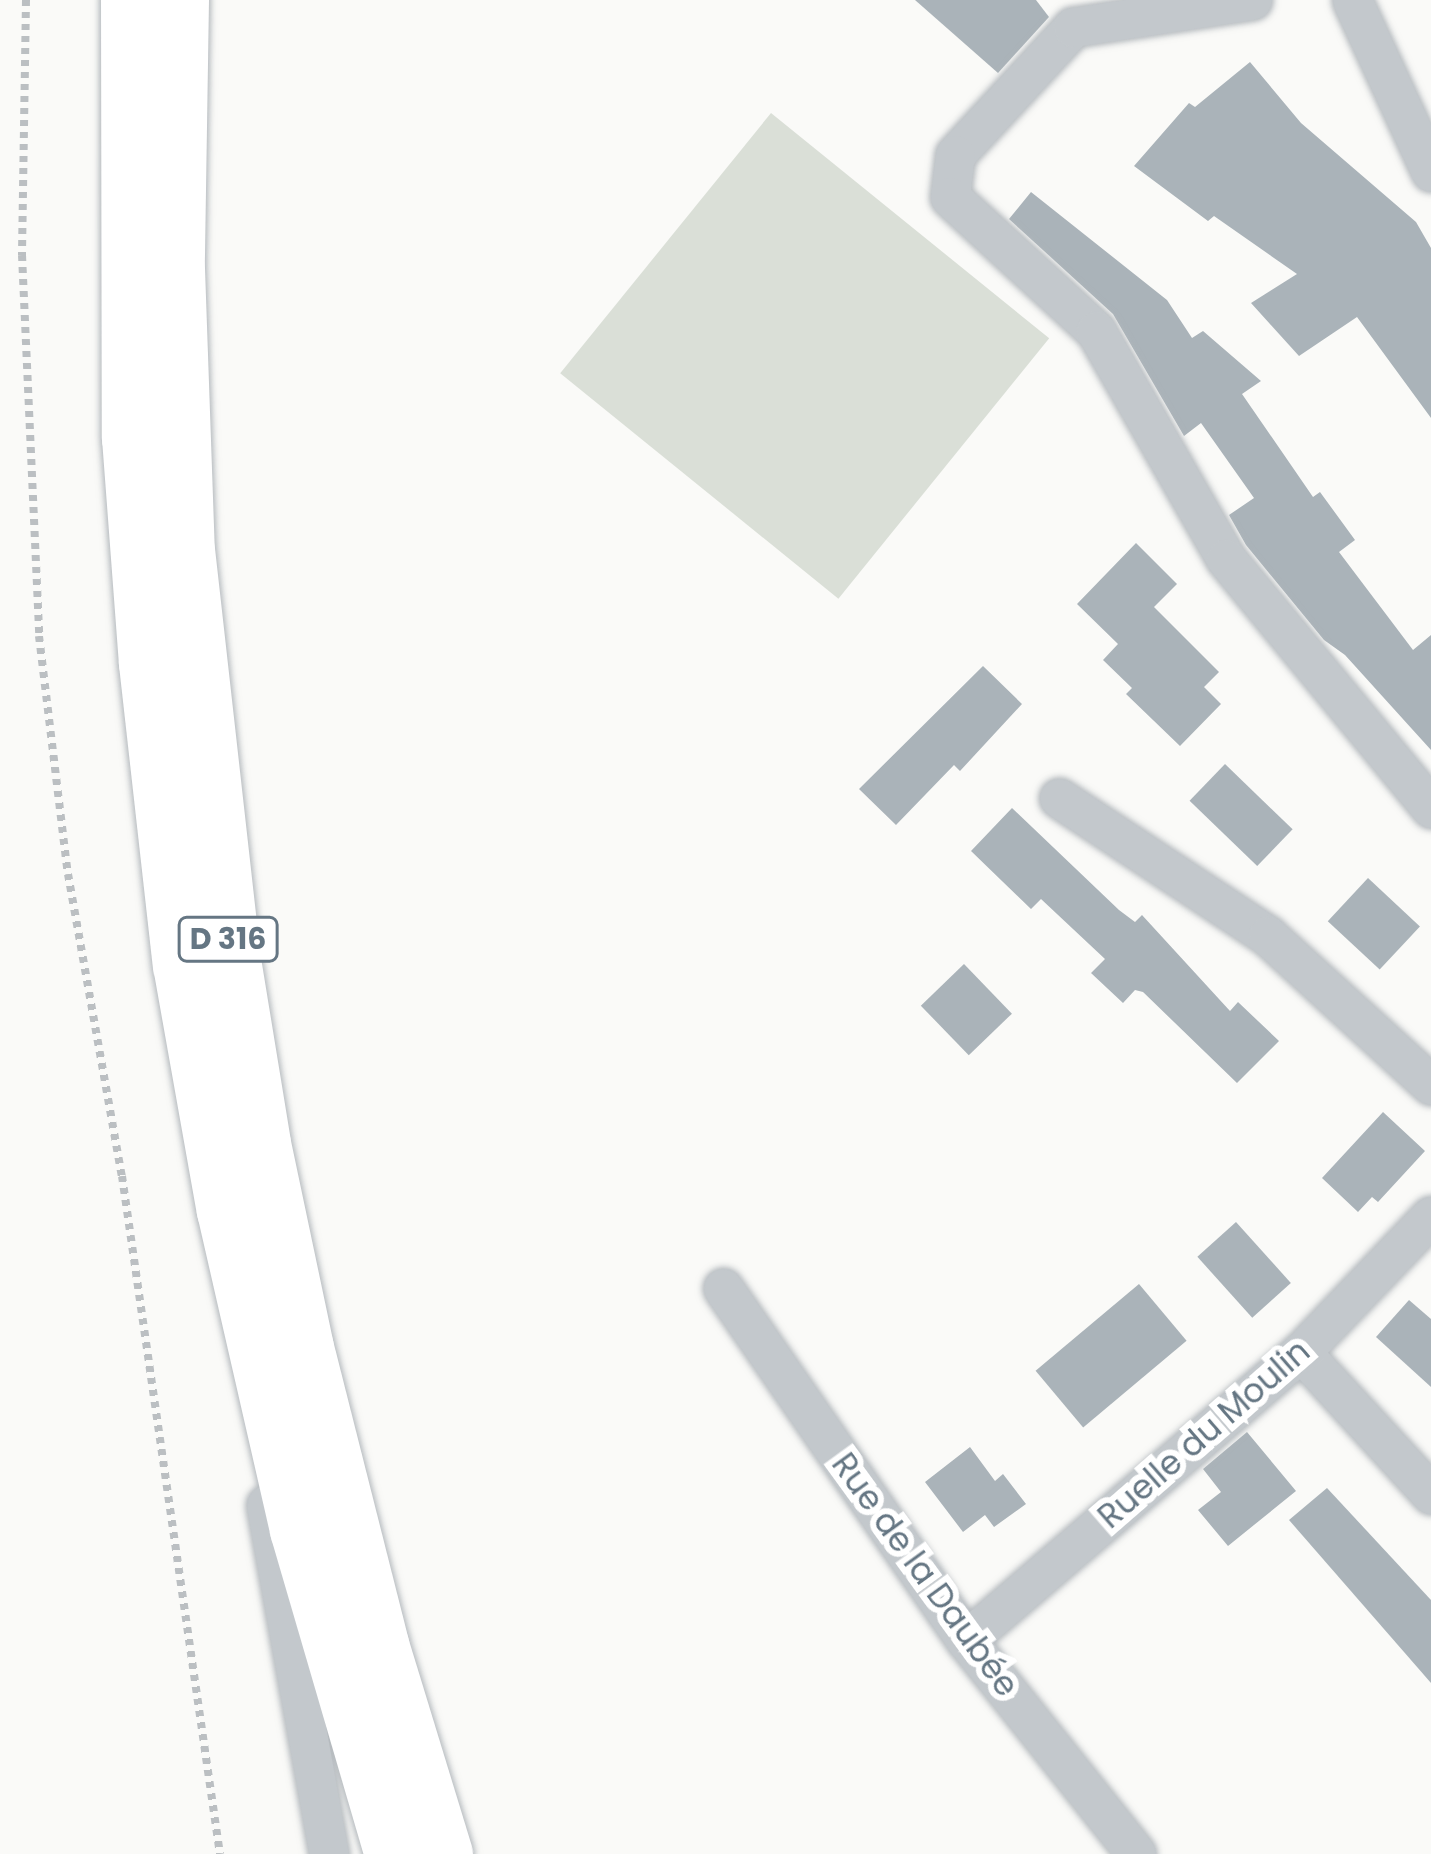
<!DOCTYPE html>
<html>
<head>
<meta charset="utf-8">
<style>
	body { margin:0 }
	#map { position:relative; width:1431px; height:1854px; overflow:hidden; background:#fafaf8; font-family:Poppins,sans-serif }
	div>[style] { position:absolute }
	.green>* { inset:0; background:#dadfd7; transform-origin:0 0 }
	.building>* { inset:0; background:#aab3b9; transform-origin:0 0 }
	.path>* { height:8px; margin-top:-4px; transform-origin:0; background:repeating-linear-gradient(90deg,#bbbfc2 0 6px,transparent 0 12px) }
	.roads { filter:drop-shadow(0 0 3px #b5babe) drop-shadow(0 0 3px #b5babe) }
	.minor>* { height:39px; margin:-19.5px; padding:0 19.5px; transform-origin:19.5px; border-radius:19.5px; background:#c3c8cc }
	.primary>* { height:60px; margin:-30px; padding:0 30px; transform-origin:30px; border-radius:30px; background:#fff }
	span { translate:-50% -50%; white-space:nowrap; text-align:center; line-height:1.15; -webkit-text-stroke:12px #fff; paint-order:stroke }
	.shield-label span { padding:3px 9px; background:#fff; border:3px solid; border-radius:9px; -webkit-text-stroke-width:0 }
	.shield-label { font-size:30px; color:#657683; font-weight:700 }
	.street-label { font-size:33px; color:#657683 }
</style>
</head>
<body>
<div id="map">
	<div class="green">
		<i style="left:771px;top:113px;width:358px;height:335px;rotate:39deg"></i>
	</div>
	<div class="building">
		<i style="clip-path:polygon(915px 0,1036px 0,1049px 17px,998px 73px)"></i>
		<i style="clip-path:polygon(1250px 62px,1301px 123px,1416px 222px,1431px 248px,1431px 418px,1357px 317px,1299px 356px,1251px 303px,1297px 274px,1214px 216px,1208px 221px,1134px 166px,1189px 103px,1195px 107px)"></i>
		<i style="clip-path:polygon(1031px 192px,1167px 300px,1192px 338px,1203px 331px,1261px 381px,1242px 394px,1313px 497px,1320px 492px,1355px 540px,1339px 552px,1413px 650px,1431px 635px,1431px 750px,1345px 655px,1324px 640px,1246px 545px,1229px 515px,1254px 498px,1201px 423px,1184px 436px,1113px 314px,1009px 219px)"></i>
		<i style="clip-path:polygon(1136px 543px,1177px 584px,1154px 607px,1219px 672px,1204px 687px,1221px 704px,1180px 746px,1126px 694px,1132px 688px,1103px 660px,1118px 644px,1077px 604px)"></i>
		<i style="clip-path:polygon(983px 666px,1022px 704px,960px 771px,954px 765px,896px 825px,859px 789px)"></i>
		<i style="left:1225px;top:764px;width:94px;height:51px;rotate:44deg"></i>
		<i style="clip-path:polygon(1012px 808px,1119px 910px,1135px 922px,1142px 915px,1230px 1011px,1238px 1002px,1279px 1041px,1237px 1083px,1143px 992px,1135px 990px,1123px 1003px,1091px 973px,1105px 959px,1041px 899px,1031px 909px,971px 851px)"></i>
		<i style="left:1368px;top:878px;width:71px;height:59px;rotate:43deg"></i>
		<i style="left:964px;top:964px;width:69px;height:60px;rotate:46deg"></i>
		<i style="clip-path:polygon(1383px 1112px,1425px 1151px,1378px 1202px,1372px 1197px,1358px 1212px,1322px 1178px)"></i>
		<i style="left:1236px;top:1222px;width:82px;height:52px;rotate:48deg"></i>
		<i style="left:1139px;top:1284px;width:74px;height:135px;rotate:50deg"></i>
		<i style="clip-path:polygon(1409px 1300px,1431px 1319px,1431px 1387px,1376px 1337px)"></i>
		<i style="clip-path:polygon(1247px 1432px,1296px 1491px,1228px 1546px,1198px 1510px,1221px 1492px,1203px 1469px)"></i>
		<i style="clip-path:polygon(970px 1447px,995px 1481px,1003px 1474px,1026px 1504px,994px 1527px,985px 1515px,963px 1532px,925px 1482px)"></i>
		<i style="clip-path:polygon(1327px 1488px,1431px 1600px,1431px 1683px,1289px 1520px)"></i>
	</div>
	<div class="path">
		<i style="left:26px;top:0;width:255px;rotate:90.9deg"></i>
		<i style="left:22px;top:255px;width:381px;rotate:87.4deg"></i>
		<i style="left:39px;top:636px;width:240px;rotate:83.1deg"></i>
		<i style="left:68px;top:874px;width:307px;rotate:79.9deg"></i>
		<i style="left:122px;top:1176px;width:685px;rotate:81.78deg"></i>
	</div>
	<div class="roads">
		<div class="minor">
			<i style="left:1352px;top:0;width:189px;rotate:65.3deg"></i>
			<i style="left:1073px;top:27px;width:174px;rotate:132.7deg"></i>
			<i style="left:955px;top:155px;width:42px;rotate:96.8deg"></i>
			<i style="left:950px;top:197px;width:198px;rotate:42.5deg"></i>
			<i style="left:1096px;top:331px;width:262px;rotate:60.3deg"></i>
			<i style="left:1226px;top:559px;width:323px;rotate:50.5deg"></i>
			<i style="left:1073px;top:27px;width:181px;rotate:-8.6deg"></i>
			<i style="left:1059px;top:798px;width:250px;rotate:33.4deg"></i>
			<i style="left:1268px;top:936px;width:221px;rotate:42.4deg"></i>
			<i style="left:723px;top:1288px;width:428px;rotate:55.4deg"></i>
			<i style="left:966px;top:1640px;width:273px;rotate:51.5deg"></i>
			<i style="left:1301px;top:1352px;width:193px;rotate:47.5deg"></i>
			<i style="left:266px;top:1505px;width:355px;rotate:79.8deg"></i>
			<i style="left:966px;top:1640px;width:442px;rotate:-40.7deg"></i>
			<i style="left:1301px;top:1352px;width:188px;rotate:-46.3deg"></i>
		</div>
		<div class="primary">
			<i style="left:131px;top:0;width:438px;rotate:89.9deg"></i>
			<i style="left:132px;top:438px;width:227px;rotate:85.7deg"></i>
			<i style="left:149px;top:664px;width:303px;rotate:83.6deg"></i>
			<i style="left:183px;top:965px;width:250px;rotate:79.9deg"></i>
			<i style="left:227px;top:1211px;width:327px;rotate:77.1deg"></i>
			<i style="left:300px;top:1530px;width:338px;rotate:73.7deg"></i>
			<i style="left:179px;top:0;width:269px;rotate:90.9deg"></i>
			<i style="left:175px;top:269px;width:281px;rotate:88deg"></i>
			<i style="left:185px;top:550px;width:413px;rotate:83.6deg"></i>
			<i style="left:231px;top:960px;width:186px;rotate:80.7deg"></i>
			<i style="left:261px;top:1144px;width:208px;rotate:78.1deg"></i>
			<i style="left:304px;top:1348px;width:306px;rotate:75.8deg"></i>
			<i style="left:379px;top:1645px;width:219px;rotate:73deg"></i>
		</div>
	</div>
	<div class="shield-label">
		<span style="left:228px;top:939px">D 316</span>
	</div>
	<div class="street-label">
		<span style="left:1204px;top:1434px;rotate:-41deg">Ruelle du Moulin</span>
		<span style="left:925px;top:1575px;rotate:54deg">Rue de la Daubée</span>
	</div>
</div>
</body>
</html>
